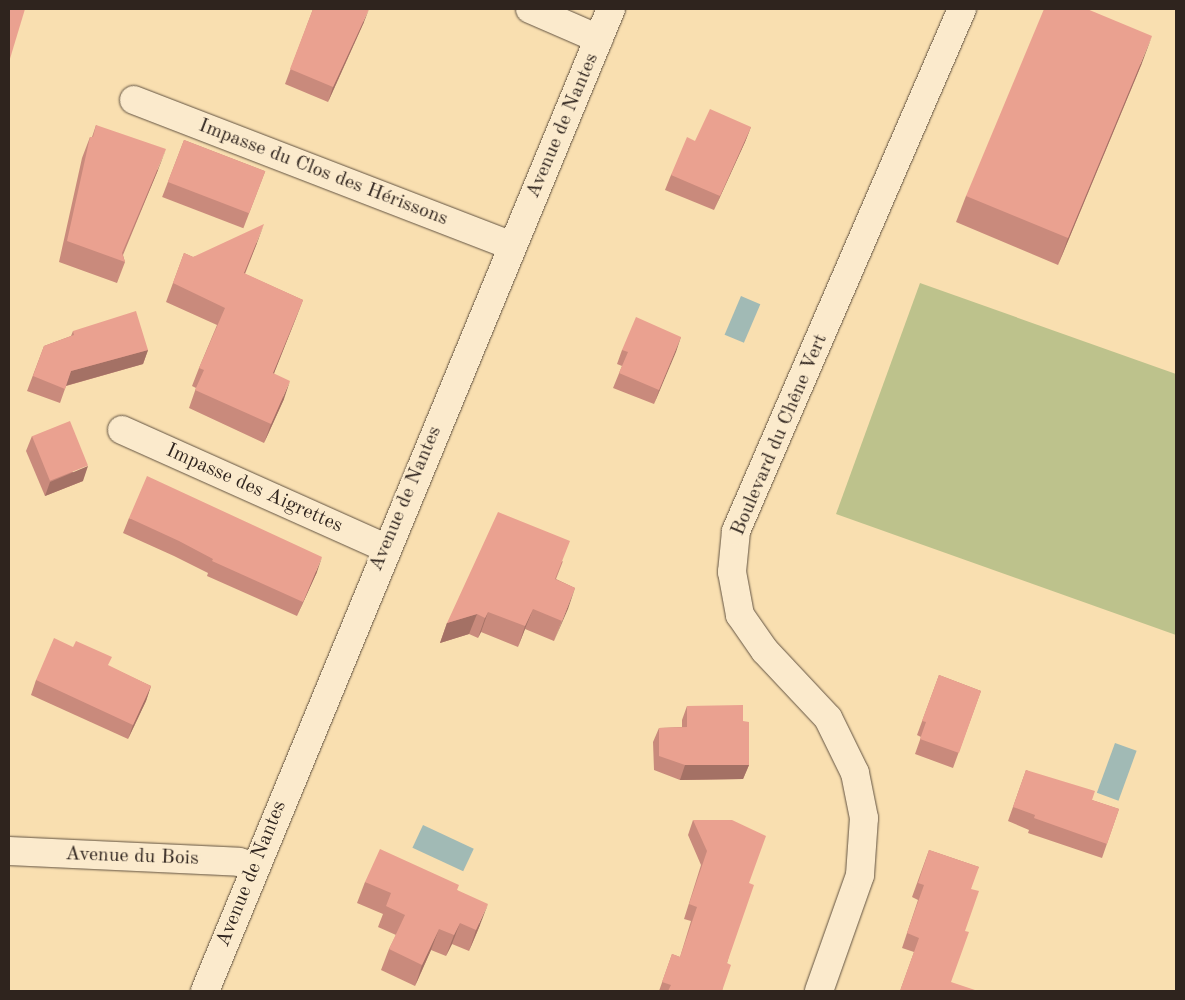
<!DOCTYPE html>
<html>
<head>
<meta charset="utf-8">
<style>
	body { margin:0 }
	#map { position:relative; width:1185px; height:1000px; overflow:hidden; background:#f9dfb0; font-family:"Old Standard TT",serif }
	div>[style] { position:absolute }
	.green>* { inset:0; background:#bdc28c }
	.water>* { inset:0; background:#a1bab5; transform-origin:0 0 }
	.roads { filter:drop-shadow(0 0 1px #625342) drop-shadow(0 0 1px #625342) }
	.minor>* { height:28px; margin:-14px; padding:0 14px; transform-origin:14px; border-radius:14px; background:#fbeacc }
	.wall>* { inset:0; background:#c98a7c; transform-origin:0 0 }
	.shaded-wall>* { inset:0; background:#a47165 }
	.building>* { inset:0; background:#eaa190; transform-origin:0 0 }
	span { translate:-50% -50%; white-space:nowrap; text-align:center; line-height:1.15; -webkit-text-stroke:5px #fbeacc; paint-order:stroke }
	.street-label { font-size:20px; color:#2f241e }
	.frame { position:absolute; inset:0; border:10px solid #2f241e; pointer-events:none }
</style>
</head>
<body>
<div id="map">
	<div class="green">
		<i style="clip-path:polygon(920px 283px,1176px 374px,1176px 635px,836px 514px)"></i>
	</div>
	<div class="water">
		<i style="left:741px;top:296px;width:21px;height:42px;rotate:23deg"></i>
		<i style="left:1115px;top:743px;width:23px;height:53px;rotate:20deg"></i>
		<i style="left:423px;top:825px;width:56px;height:25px;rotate:25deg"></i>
	</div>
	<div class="roads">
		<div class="minor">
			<i style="left:530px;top:9px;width:75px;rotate:23.5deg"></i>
			<i style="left:134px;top:100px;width:405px;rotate:21.1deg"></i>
			<i style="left:122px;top:430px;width:289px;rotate:24.1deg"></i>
			<i style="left:9px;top:851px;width:230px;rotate:2.7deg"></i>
			<i style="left:239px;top:862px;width:16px;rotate:15deg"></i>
			<i style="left:205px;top:991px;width:1063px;rotate:-67.54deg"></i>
			<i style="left:819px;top:991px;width:123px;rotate:-70.5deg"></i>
			<i style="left:860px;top:875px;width:57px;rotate:-86deg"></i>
			<i style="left:864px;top:818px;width:46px;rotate:-101.3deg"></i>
			<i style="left:855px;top:773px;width:61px;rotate:-116.1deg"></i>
			<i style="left:828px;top:718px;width:92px;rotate:-133.2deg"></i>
			<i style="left:765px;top:651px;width:44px;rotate:-124.8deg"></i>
			<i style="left:740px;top:615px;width:44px;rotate:-100.5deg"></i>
			<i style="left:732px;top:572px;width:41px;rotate:-84.4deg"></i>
			<i style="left:736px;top:531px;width:569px;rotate:-66.59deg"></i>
		</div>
	</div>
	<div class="wall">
		<i style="clip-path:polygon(313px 9px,364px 22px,328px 102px,285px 84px)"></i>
		<i style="clip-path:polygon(1142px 63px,1058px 265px,956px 222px,966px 196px)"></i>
		<i style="clip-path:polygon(96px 125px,158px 170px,123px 255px,125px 262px,117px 283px,59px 262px,82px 158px,90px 137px,92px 137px)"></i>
		<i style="clip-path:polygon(751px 127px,745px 142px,714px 210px,665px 190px,671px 175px,695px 141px)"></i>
		<i style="left:184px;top:140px;width:87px;height:61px;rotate:21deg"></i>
		<i style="clip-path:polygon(257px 243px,245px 274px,303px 300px,274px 373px,284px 399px,264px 443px,189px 408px,196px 388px,192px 386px,199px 368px,217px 325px,166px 302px,184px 253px,193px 257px)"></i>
		<i style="clip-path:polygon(73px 331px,148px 350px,143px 364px,66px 386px,60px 403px,27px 391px,44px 346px,71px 336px)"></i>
		<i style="clip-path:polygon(681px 337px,654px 404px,613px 388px,622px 366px,617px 364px,622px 350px)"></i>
		<i style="clip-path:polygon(32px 436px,83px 481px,45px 496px,26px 451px)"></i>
		<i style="clip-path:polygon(129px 518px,317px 572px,297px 616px,207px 576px,208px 573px,174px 556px,123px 533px)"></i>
		<i style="clip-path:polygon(563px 561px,556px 579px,575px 588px,554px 641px,525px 629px,518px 647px,481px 632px,478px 638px,469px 634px,440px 643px,447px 623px)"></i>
		<i style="clip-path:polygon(108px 666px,151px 686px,146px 701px,128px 739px,31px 695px,36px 680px)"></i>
		<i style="clip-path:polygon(939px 675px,981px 691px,953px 768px,915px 754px,921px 737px,917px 735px)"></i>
		<i style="clip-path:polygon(687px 706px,743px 721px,749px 765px,743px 779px,680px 780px,654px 770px,653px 742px,659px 728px,682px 727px,682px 720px)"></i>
		<i style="clip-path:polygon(1026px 770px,1092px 800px,1119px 809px,1102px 858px,1028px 833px,1029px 830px,1008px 821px)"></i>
		<i style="clip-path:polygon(693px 820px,749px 883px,727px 963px,722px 991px,659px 991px,672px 954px,680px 957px,691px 921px,684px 919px,701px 865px,688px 835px)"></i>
		<i style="clip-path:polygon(929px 850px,979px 867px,900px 991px,914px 952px,902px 948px,918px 900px,912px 897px)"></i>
		<i style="clip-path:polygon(365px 882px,457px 890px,480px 925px,469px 951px,452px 944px,446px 956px,431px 950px,415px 986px,381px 970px,389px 949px,396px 935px,378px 927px,383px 914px,357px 903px)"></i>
	</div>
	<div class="shaded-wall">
		<i style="clip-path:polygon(369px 9px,364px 22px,328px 102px,333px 87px)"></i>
		<i style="clip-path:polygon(1152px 36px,1142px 63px,1058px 265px,1068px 238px)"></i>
		<i style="clip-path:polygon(751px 127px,745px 142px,714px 210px,720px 196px)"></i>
		<i style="clip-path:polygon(166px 149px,158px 170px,120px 260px)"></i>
		<i style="clip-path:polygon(264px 224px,257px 243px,237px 292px,244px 273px)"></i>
		<i style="clip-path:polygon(303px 300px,296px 318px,267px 391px,273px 373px)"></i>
		<i style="clip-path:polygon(681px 337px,676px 352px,654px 404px,659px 390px)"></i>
		<i style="clip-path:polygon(148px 350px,143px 364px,65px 386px,71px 371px)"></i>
		<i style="clip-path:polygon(290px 381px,284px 399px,264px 443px,271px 424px)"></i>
		<i style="clip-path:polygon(88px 466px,83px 481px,45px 496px,50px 482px)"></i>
		<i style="clip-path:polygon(322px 557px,317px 572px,297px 616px,303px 602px)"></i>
		<i style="clip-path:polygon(575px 588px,568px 609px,554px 641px,562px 621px)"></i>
		<i style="clip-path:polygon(533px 609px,525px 629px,518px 647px,525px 626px)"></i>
		<i style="clip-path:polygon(488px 612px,481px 632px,478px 638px,485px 618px)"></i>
		<i style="clip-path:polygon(477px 614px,469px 634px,440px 643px,447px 623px)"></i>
		<i style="clip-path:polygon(151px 686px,146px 701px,128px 739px,133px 725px)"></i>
		<i style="clip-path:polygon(685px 765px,749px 765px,743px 779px,680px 780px)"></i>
		<i style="clip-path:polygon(488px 904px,480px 925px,469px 951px,476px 930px)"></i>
		<i style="clip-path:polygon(460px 923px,452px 944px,446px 956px,454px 935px)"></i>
		<i style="clip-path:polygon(439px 929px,431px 950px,415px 986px,422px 965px)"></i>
	</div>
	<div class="building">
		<i style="clip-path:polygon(9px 9px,25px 9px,9px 62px)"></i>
		<i style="clip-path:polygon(313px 9px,369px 9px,333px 87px,290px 69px)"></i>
		<i style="clip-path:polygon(1044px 9px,1087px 9px,1152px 36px,1068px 238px,966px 196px)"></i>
		<i style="clip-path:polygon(710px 109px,751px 127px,720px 196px,671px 175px,687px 137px,695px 141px)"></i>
		<i style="clip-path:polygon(96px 125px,166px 149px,122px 253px,125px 262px,67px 241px,90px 137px,93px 137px)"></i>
		<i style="left:184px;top:140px;width:87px;height:45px;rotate:21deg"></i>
		<i style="clip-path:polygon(264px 224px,244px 273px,303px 300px,273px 373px,290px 381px,271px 424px,195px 390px,204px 370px,199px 368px,225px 308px,173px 283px,184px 253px,193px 257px)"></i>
		<i style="clip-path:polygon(136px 311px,148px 350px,71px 371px,65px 389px,33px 376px,44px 346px,74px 335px,73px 331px)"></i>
		<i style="clip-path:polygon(636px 317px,681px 337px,659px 390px,619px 373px,628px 352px,622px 350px)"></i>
		<i style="left:70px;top:421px;width:48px;height:41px;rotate:68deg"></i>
		<i style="clip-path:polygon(147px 476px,322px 557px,303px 602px,212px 561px,213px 559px,179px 541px,129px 518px)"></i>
		<i style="clip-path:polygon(498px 512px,570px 541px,555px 579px,575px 588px,562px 621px,533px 609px,525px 626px,488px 612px,485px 618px,477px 614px,447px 623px)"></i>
		<i style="clip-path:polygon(54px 638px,73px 647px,76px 641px,112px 657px,108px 665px,151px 686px,133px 725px,36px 680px)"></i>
		<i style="clip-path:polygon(939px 675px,981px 691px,959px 753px,920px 739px,926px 722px,922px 721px)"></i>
		<i style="clip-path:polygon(743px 705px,743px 721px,749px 722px,749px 765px,685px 765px,659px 756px,659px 728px,687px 727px,687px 706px)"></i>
		<i style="clip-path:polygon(1026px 770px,1095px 791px,1092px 800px,1119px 809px,1107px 844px,1034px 818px,1035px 815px,1013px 807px)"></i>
		<i style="clip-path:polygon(693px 820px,732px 820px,766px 836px,749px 883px,754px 885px,727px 963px,731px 965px,722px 991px,668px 991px,671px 985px,662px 982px,672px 954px,680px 957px,697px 907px,689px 904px,707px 851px)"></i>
		<i style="clip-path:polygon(380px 849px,459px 885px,457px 890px,488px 904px,476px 930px,460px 923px,454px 935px,439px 929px,422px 965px,389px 949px,405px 915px,386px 906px,391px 893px,365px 882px)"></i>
		<i style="clip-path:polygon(929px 850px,979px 867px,971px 889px,979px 891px,965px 931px,969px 932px,951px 982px,978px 991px,900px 991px,919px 938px,907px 933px,924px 885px,918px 883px)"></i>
	</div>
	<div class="street-label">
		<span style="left:563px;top:126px;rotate:-67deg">Avenue de Nantes</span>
		<span style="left:323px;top:173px;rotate:21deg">Impasse du Clos des Hérissons</span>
		<span style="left:780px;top:435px;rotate:-67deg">Boulevard du Chêne Vert</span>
		<span style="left:254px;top:489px;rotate:24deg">Impasse des Aigrettes</span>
		<span style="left:406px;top:499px;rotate:-67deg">Avenue de Nantes</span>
		<span style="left:132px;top:857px;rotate:2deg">Avenue du Bois</span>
		<span style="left:252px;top:874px;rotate:-68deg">Avenue de Nantes</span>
	</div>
	<div class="frame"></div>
</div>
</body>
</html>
